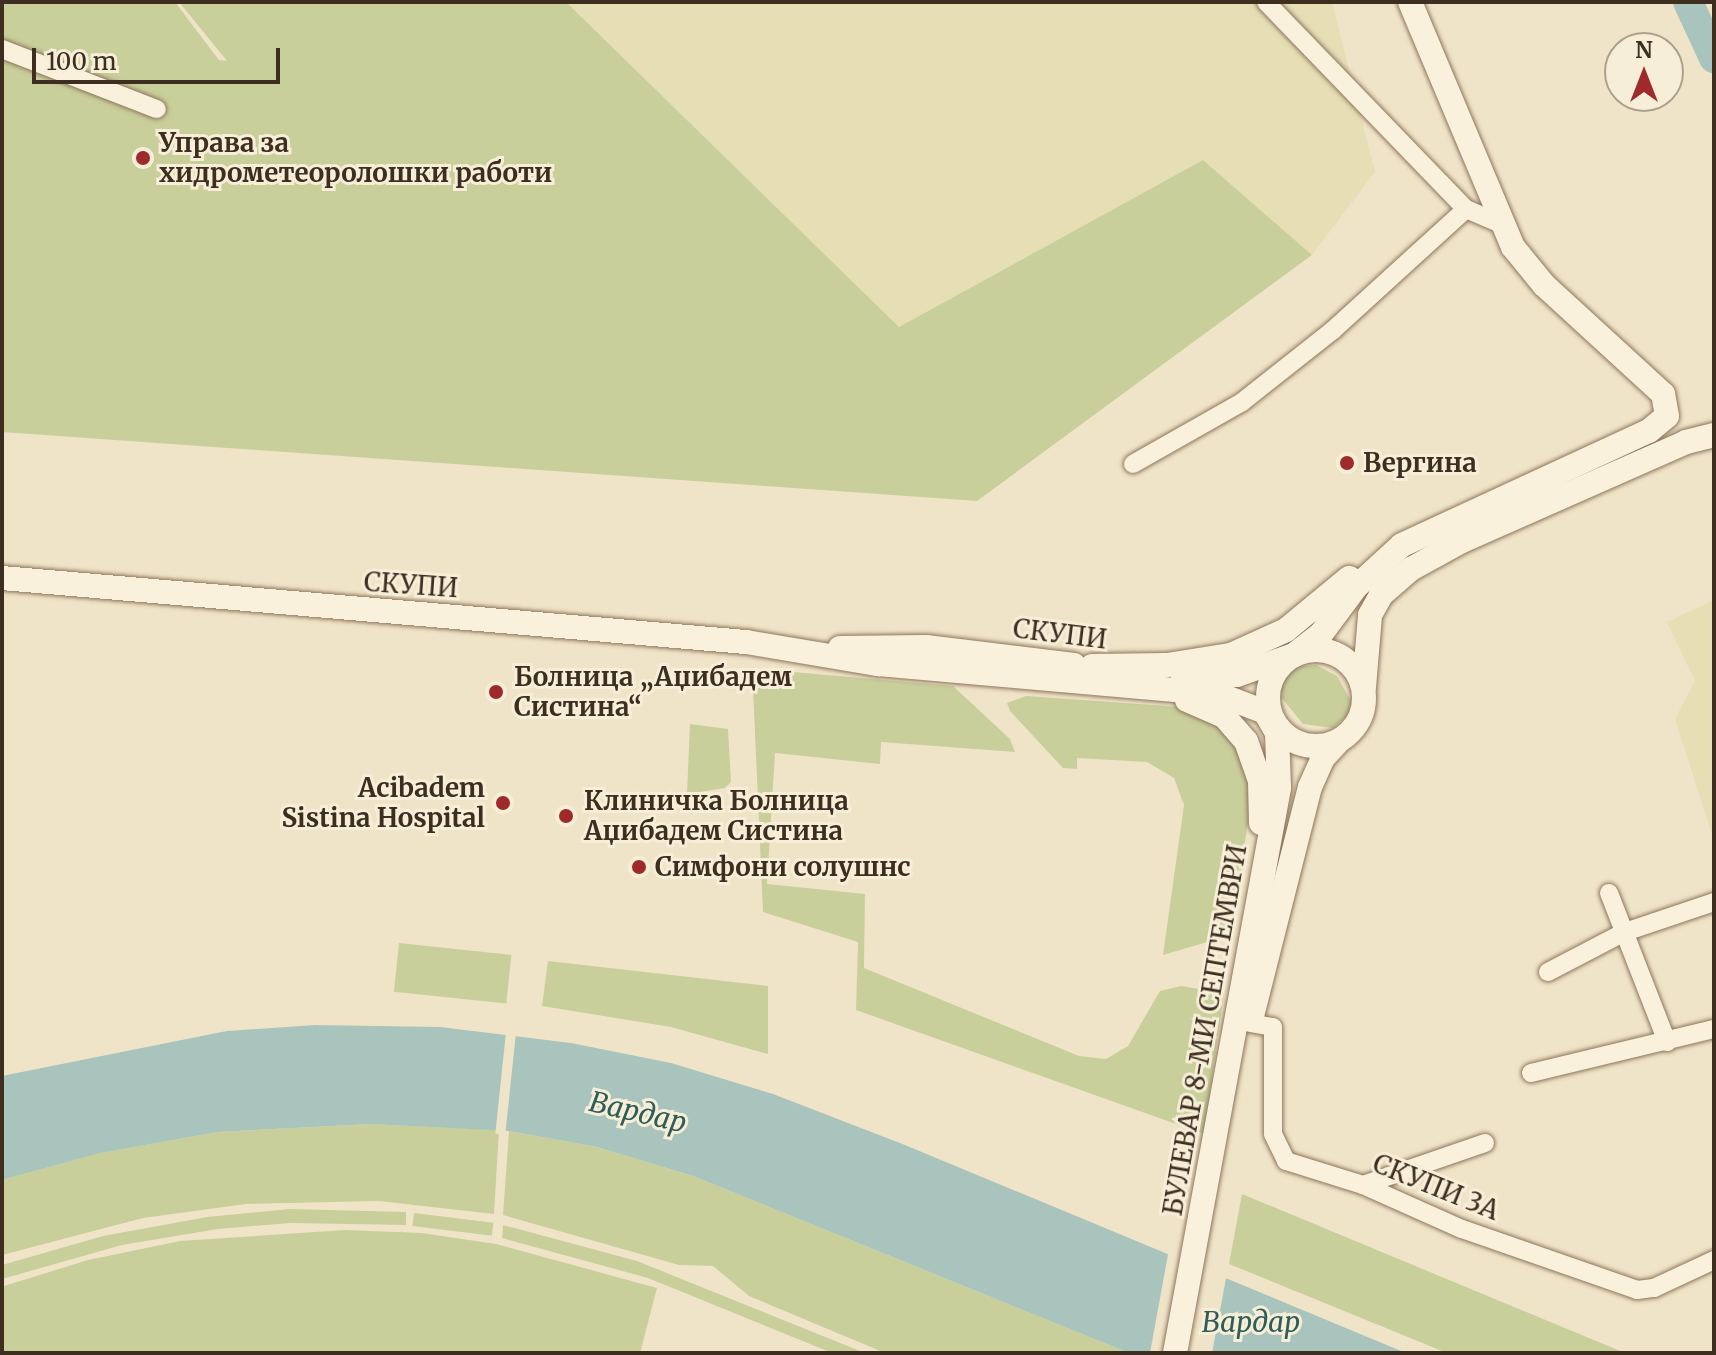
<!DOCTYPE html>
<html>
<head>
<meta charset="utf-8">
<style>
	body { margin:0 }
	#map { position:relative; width:1716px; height:1355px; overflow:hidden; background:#f0e4c8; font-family:Merriweather,serif }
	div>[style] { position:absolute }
	.farmland>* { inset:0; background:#e6deb5 }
	.green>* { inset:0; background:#c9cf9b; transform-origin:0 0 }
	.water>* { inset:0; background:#a9c4bc }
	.pier>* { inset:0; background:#f0e4c8; transform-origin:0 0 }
	.river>* { height:30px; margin:-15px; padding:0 15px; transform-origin:15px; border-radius:15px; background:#a9c4bc }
	.roads { filter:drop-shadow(0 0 2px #8d765c) drop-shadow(0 0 2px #8d765c) }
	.minor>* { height:18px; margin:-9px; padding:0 9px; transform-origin:9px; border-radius:9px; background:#faf1dc }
	.tertiary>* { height:24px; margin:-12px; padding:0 12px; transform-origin:12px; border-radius:12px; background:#faf1dc }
	.tertiary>.ring { margin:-12px; padding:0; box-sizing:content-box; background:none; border:24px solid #faf1dc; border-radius:50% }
	.dots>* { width:22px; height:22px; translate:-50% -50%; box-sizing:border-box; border:4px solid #f7eed8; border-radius:50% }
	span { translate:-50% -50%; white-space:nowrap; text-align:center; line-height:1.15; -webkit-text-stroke:6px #f7eed8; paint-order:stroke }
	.poi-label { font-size:26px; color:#3d2e20; font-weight:700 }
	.left { translate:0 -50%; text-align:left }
	.right { translate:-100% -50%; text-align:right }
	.street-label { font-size:26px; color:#3d2e20 }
	.water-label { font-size:28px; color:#2f5d5a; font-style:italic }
	.frame { position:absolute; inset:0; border:4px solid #3d2e20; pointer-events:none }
	.north { position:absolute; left:1604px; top:32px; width:80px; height:80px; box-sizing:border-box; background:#f7eed8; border:2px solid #ada18e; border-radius:50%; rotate:0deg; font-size:22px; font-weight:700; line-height:32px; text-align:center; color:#3d2e20 }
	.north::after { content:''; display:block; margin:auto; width:28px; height:36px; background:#9e2a2b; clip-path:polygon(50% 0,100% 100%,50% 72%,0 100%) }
	.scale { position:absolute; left:32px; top:48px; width:248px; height:36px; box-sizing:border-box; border:4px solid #3d2e20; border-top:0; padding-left:10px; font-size:24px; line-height:28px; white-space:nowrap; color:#3d2e20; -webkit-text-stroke:6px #f7eed8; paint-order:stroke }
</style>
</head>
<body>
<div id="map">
	<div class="farmland">
		<i style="clip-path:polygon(566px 2px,1332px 2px,1375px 172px,1312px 255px,1203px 160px,899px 327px)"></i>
		<i style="clip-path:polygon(1714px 600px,1714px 841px,1675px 719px,1695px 681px,1667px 622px)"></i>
	</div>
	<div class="green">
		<i style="clip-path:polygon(2px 2px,175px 2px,219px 60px,227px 61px,179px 2px,566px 2px,899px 327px,1203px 160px,1312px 255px,977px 501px,2px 432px)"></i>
		<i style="clip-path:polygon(1316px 665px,1337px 676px,1355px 708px,1333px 728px,1303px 724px,1277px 692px,1294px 667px)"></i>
		<i style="clip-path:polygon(770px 670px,953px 686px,1010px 739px,1015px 752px,881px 742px,880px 764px,775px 753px,767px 884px,865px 894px,864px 968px,1079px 1056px,1106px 1059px,1128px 1046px,1160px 991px,1181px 986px,1224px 993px,1204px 1134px,856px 1010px,858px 942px,763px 912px,753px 689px)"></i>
		<i style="clip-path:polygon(1026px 696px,1195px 708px,1235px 736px,1254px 782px,1231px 935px,1163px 955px,1184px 805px,1174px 778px,1147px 762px,1077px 758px,1077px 769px,1063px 768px,1010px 711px,1007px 703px)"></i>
		<i style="clip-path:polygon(690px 724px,728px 729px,731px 782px,725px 788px,687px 794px)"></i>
		<i style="left:399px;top:943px;width:113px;height:49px;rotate:6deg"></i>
		<i style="clip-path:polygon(548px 961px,768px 986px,768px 1054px,671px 1027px,542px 1006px)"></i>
		<i style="clip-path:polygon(371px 1124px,499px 1130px,494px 1214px,379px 1201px,246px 1204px,143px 1218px,2px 1255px,2px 1180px,99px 1153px,218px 1132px)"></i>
		<i style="clip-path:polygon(509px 1131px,597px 1147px,693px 1176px,1129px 1353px,885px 1353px,749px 1296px,713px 1266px,679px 1265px,503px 1215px)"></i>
		<i style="clip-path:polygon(1242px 1194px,1625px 1353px,1626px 1353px,1447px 1353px,1229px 1264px)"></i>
		<i style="clip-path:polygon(290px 1209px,406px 1212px,406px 1225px,290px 1223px,218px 1229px,122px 1245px,2px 1279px,2px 1265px,103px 1236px,207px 1217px)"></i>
		<i style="left:414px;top:1213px;width:80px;height:13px;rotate:7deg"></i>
		<i style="clip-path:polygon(503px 1225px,637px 1261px,865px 1353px,832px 1353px,648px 1278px,502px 1238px)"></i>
		<i style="clip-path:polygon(345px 1230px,422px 1233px,496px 1244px,657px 1288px,640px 1353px,2px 1353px,4px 1286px,88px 1260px,180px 1241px)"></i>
	</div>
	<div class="water">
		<i style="clip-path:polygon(315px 1025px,440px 1027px,571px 1043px,671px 1063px,773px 1094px,905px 1145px,1406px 1353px,1129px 1353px,693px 1176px,597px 1147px,509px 1131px,371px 1124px,218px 1132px,100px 1153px,2px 1180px,2px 1076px,227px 1031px)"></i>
	</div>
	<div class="pier">
		<i style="left:506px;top:1032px;width:10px;height:102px;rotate:6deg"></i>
		<i style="clip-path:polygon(1169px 1249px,1227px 1273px,1212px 1353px,1150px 1353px)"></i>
	</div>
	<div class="river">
		<i style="left:1688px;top:2px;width:62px;rotate:65.1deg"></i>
	</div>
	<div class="roads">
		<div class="minor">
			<i style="left:1266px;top:2px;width:288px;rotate:46deg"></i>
			<i style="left:2px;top:49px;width:166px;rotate:21.2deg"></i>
			<i style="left:1133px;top:464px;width:125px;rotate:-29.6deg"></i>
			<i style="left:1242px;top:402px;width:115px;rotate:-38.3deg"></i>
			<i style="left:1332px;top:331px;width:181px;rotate:-42.3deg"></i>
			<i style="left:1466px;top:209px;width:38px;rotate:23deg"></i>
			<i style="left:1609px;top:893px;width:160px;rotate:68.7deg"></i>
			<i style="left:1548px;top:972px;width:87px;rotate:-27.5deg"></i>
			<i style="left:1625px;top:932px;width:94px;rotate:-18.6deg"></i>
			<i style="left:1250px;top:1023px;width:23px;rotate:10deg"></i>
			<i style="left:1273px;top:1027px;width:107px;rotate:90deg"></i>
			<i style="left:1273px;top:1134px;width:30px;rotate:64deg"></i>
			<i style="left:1286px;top:1161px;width:81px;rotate:17.3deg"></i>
			<i style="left:1363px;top:1185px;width:108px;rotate:24deg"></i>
			<i style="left:1462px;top:1229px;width:185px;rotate:19.2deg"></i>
			<i style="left:1637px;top:1290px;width:17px;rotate:-7deg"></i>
			<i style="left:1654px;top:1288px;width:66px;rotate:-25deg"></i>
			<i style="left:1531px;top:1073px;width:188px;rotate:-13.5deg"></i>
			<i style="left:1363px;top:1185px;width:129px;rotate:-19deg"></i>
		</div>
		<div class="tertiary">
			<i style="left:2px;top:578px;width:747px;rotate:4.92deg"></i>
			<i style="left:746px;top:642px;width:134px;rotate:9.5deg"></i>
			<i style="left:878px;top:664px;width:341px;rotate:5deg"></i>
			<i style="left:1218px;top:694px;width:50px;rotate:21deg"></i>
			<i style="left:1265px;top:712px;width:24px;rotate:60deg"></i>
			<i style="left:1277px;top:733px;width:55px;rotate:87.9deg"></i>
			<i style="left:1279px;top:788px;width:574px;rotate:100.43deg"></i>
			<i style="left:840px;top:648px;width:86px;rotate:-0.7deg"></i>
			<i style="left:926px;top:647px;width:149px;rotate:6.9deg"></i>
			<i class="ring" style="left:1268px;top:650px;width:72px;height:72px"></i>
			<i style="left:1092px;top:666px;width:75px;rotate:-0.8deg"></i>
			<i style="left:1167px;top:665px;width:65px;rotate:-8.9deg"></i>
			<i style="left:1231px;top:655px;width:60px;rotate:-24.4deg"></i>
			<i style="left:1286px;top:630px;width:82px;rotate:-39.5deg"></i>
			<i style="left:1183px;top:676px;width:54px;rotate:-1.1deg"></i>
			<i style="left:1237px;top:675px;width:60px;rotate:-19.3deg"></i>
			<i style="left:1294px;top:655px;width:34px;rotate:-38deg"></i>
			<i style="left:1321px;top:634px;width:59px;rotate:-53.3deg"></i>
			<i style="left:1356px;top:587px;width:62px;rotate:-42.4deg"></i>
			<i style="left:1402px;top:545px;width:272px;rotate:-24.8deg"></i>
			<i style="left:1649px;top:431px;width:23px;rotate:-40deg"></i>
			<i style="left:1667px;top:416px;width:22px;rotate:-100deg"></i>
			<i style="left:1663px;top:394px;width:161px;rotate:-137.5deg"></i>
			<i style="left:1544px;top:285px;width:49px;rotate:-129.2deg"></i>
			<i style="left:1513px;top:247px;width:266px;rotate:-112.8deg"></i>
			<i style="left:1364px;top:687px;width:72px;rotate:-85.2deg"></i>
			<i style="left:1370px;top:615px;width:23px;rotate:-61deg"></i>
			<i style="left:1381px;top:595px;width:40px;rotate:-41deg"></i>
			<i style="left:1411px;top:569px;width:58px;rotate:-28.8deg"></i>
			<i style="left:1462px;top:541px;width:245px;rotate:-23.8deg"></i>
			<i style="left:1686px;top:442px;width:29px;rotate:-14deg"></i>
			<i style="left:1187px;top:700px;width:40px;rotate:23.4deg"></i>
			<i style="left:1224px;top:716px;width:33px;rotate:49deg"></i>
			<i style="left:1246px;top:741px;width:42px;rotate:70.7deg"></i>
			<i style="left:1260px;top:781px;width:42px;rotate:88.6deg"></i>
			<i style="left:1252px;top:1016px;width:236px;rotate:-75.8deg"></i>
			<i style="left:1310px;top:787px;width:32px;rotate:-66deg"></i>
			<i style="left:1323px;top:758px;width:23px;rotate:-47deg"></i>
		</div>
	</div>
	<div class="dots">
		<i style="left:143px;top:158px;background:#9e2a2b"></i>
		<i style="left:1347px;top:463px;background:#9e2a2b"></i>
		<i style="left:496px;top:692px;background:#9e2a2b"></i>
		<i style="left:503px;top:803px;background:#9e2a2b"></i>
		<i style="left:566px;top:816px;background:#9e2a2b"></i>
		<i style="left:639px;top:867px;background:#9e2a2b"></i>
	</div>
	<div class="poi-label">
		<span class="left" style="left:159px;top:158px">Управа за<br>хидрометеоролошки работи</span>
		<span class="left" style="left:1363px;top:463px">Вергина</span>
		<span class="left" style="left:514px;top:692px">Болница „Аџибадем<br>Систина“</span>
		<span class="right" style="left:485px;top:803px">Acibadem<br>Sistina Hospital</span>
		<span class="left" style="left:584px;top:816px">Клиничка Болница<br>Аџибадем Систина</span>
		<span class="left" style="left:655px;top:867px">Симфони солушнс</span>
	</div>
	<div class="street-label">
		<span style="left:411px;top:585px;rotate:4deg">СКУПИ</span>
		<span style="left:1060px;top:634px;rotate:7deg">СКУПИ</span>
		<span style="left:1205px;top:1030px;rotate:-80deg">БУЛЕВАР 8-МИ СЕПТЕМВРИ</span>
		<span style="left:1436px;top:1187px;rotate:22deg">СКУПИ 3А</span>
	</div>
	<div class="water-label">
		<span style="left:638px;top:1112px;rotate:13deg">Вардар</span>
		<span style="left:1251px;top:1322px">Вардар</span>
	</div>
	<div class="frame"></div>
	<div class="north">N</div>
	<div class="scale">100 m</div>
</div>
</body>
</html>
